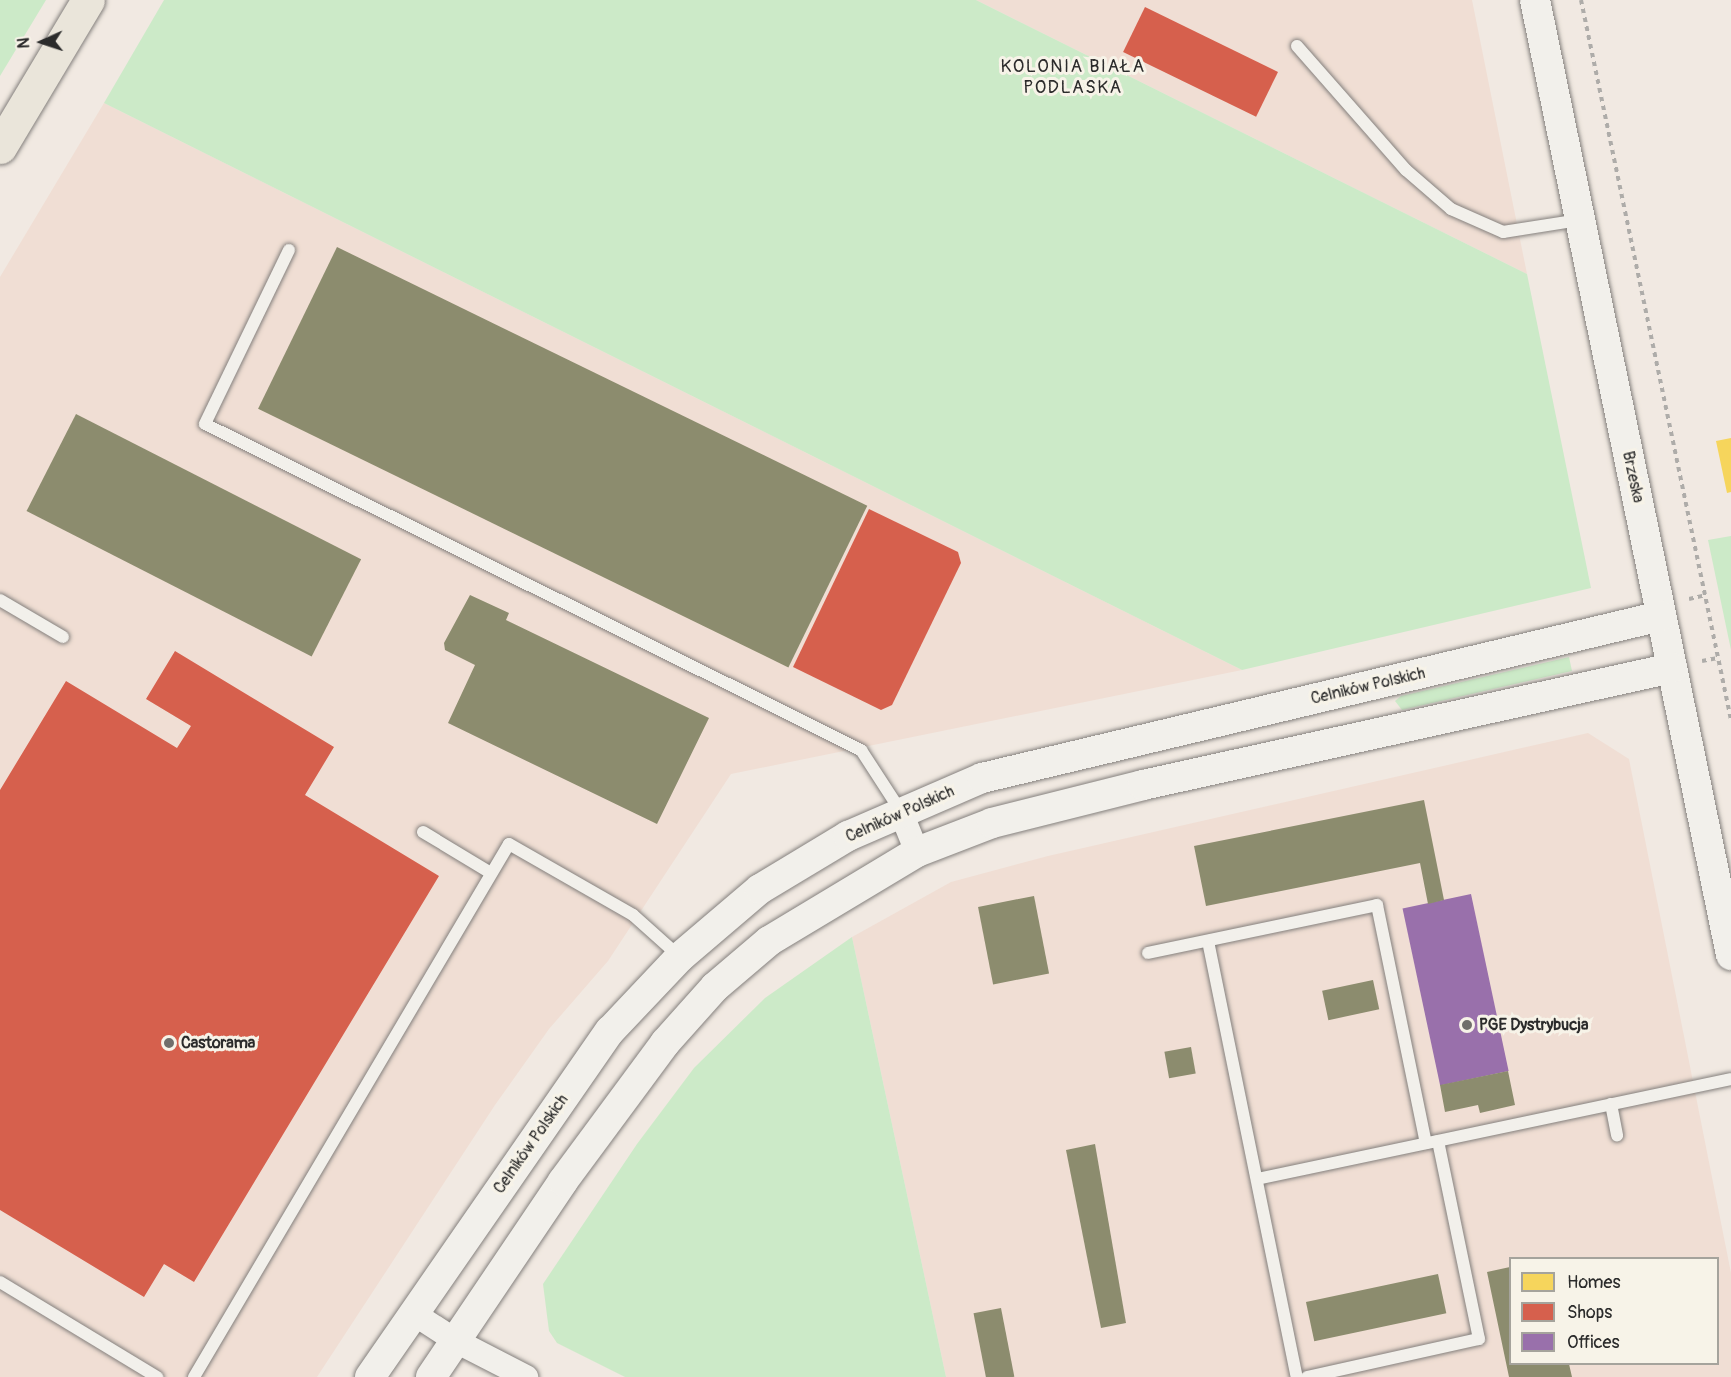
<!DOCTYPE html>
<html>
<head>
<meta charset="utf-8">
<style>
	body { margin:0 }
	#map { position:relative; width:1731px; height:1377px; overflow:hidden; background:#f1e9e2; font-family:Pangolin,sans-serif }
	div>[style] { position:absolute }
	.built>* { inset:0; background:#f0ded4 }
	.green>* { inset:0; background:#cceac8 }
	.homes>* { inset:0; background:#f6d55c }
	.shops>* { inset:0; background:#d6604d; transform-origin:0 0 }
	.offices>* { inset:0; background:#9970ab; transform-origin:0 0 }
	.industry>* { inset:0; background:#8c8c6e; transform-origin:0 0 }
	.path>* { height:4px; margin-top:-2px; transform-origin:0; background:repeating-linear-gradient(90deg,#aeaca9 0 4.5px,transparent 0 9px) }
	.roads { filter:drop-shadow(0 0 2px #84807d) drop-shadow(0 0 2px #84807d) }
	.service>* { height:12px; margin:-6px; padding:0 6px; transform-origin:6px; border-radius:6px; background:#f2f0eb }
	.minor>* { height:24px; margin:-12px; padding:0 12px; transform-origin:12px; border-radius:12px; background:#f2f0eb }
	.tertiary>* { height:30px; margin:-15px; padding:0 15px; transform-origin:15px; border-radius:15px; background:#f2f0eb }
	.trunk>* { height:33px; margin:-16.5px; padding:0 16.5px; transform-origin:16.5px; border-radius:16.5px; background:#eae5da }
	.dots>* { width:16px; height:16px; translate:-50% -50%; box-sizing:border-box; border:3px solid #f7f3e8; border-radius:50% }
	span { translate:-50% -50%; white-space:nowrap; text-align:center; line-height:1.15; -webkit-text-stroke:6px #f7f3e8; paint-order:stroke }
	.street-label { font-size:16px; color:#2b2b2b }
	.poi-label { font-size:16px; color:#2b2b2b; font-weight:700 }
	.left { translate:0 -50%; text-align:left }
	.neighbourhood-label { font-size:18px; color:#2b2b2b; letter-spacing:1.5px }
	.legend { position:absolute; left:1509px; top:1257px; width:210px; height:108px; box-sizing:border-box; background:#f7f3e8; border:2px solid #a5a39c; margin:0; padding:8px 10px; list-style:none; font-size:18px; color:#2b2b2b }
	.legend li { display:flex; align-items:center; gap:12px; height:30px }
	.legend b { width:30px; border:2px solid #a5a39c }
	.north { position:absolute; left:12px; top:12px; width:60px; height:60px; -webkit-text-stroke:4px #f7f3e8; paint-order:stroke; rotate:267deg; font-size:16px; font-weight:700; line-height:24px; text-align:center; color:#2b2b2b }
	.north::after { content:''; display:block; margin:auto; width:21px; height:27px; background:#2b2b2b; clip-path:polygon(50% 0,100% 100%,50% 72%,0 100%) }
</style>
</head>
<body>
<div id="map">
	<div class="built">
		<i style="clip-path:polygon(976px 0,1472px 0,1527px 274px)"></i>
		<i style="clip-path:polygon(104px 103px,1242px 670px,731px 774px,608px 961px,549px 1029px,495px 1105px,317px 1377px,0 1377px,0 277px)"></i>
		<i style="clip-path:polygon(evenodd,1588px 733px,1629px 759px,1731px 1273px,1731px 1377px,946px 1377px,852px 937px,951px 882px,1048px 856px,1588px 733px,1510px 1258px,1718px 1258px,1718px 1364px,1510px 1364px,1510px 1258px)"></i>
	</div>
	<div class="green">
		<i style="clip-path:polygon(0 0,46px 0,0 76px)"></i>
		<i style="clip-path:polygon(164px 0,976px 0,1527px 274px,1591px 588px,1242px 670px,104px 103px)"></i>
		<i style="clip-path:polygon(1731px 536px,1731px 650px,1708px 540px)"></i>
		<i style="clip-path:polygon(1569px 657px,1572px 671px,1402px 710px,1395px 701px,1401px 696px)"></i>
		<i style="clip-path:polygon(852px 937px,946px 1377px,625px 1377px,557px 1343px,549px 1331px,543px 1284px,637px 1144px,694px 1068px,765px 998px)"></i>
	</div>
	<div class="homes">
		<i style="clip-path:polygon(1731px 438px,1731px 492px,1727px 493px,1716px 441px)"></i>
	</div>
	<div class="shops">
		<i style="left:1145px;top:7px;width:148px;height:50px;rotate:26deg"></i>
		<i style="clip-path:polygon(869px 509px,958px 552px,961px 563px,892px 705px,881px 710px,793px 667px)"></i>
		<i style="clip-path:polygon(175px 651px,334px 747px,305px 795px,439px 876px,194px 1282px,164px 1264px,144px 1297px,0 1210px,0 790px,66px 681px,177px 748px,191px 726px,146px 699px)"></i>
	</div>
	<div class="offices">
		<i style="left:1471px;top:894px;width:181px;height:70px;rotate:78deg"></i>
	</div>
	<div class="industry">
		<i style="left:337px;top:247px;width:590px;height:180px;rotate:26deg"></i>
		<i style="left:76px;top:414px;width:320px;height:109px;rotate:27deg"></i>
		<i style="clip-path:polygon(470px 595px,509px 613px,506px 620px,709px 718px,657px 824px,448px 723px,475px 665px,445px 650px,444px 643px)"></i>
		<i style="clip-path:polygon(1424px 800px,1444px 900px,1428px 904px,1420px 863px,1206px 906px,1194px 846px)"></i>
		<i style="left:1034px;top:896px;width:79px;height:57px;rotate:79deg"></i>
		<i style="left:1373px;top:980px;width:30px;height:52px;rotate:78deg"></i>
		<i style="left:1191px;top:1047px;width:27px;height:27px;rotate:80deg"></i>
		<i style="clip-path:polygon(1508px 1071px,1515px 1105px,1480px 1113px,1478px 1105px,1445px 1112px,1440px 1085px)"></i>
		<i style="clip-path:polygon(1095px 1144px,1126px 1323px,1101px 1328px,1066px 1150px)"></i>
		<i style="clip-path:polygon(1510px 1267px,1510px 1364px,1569px 1364px,1572px 1377px,1509px 1377px,1487px 1272px)"></i>
		<i style="left:1438px;top:1274px;width:40px;height:135px;rotate:78deg"></i>
		<i style="left:1001px;top:1308px;width:70px;height:28px;rotate:79deg"></i>
	</div>
	<div class="path">
		<i style="left:1581px;top:0;width:735px;rotate:78.23deg"></i>
		<i style="left:1689px;top:599px;width:17px;rotate:-13deg"></i>
		<i style="left:1702px;top:661px;width:16px;rotate:-11deg"></i>
	</div>
	<div class="roads">
		<div class="service">
			<i style="left:1297px;top:46px;width:165px;rotate:48.7deg"></i>
			<i style="left:1406px;top:170px;width:60px;rotate:40.9deg"></i>
			<i style="left:1451px;top:209px;width:57px;rotate:23.9deg"></i>
			<i style="left:1503px;top:232px;width:78px;rotate:-8.9deg"></i>
			<i style="left:289px;top:250px;width:193px;rotate:115.8deg"></i>
			<i style="left:205px;top:424px;width:733px;rotate:26.43deg"></i>
			<i style="left:861px;top:750px;width:72px;rotate:57deg"></i>
			<i style="left:0;top:600px;width:73px;rotate:30.4deg"></i>
			<i style="left:423px;top:832px;width:79px;rotate:31.1deg"></i>
			<i style="left:1208px;top:941px;width:445px;rotate:78.5deg"></i>
			<i style="left:1148px;top:953px;width:234px;rotate:-11.8deg"></i>
			<i style="left:1377px;top:905px;width:243px;rotate:78.4deg"></i>
			<i style="left:1611px;top:1104px;width:32px;rotate:79deg"></i>
			<i style="left:1257px;top:1179px;width:484px;rotate:-11.9deg"></i>
			<i style="left:0;top:1282px;width:184px;rotate:31.2deg"></i>
			<i style="left:194px;top:1377px;width:619px;rotate:-59.42deg"></i>
			<i style="left:509px;top:844px;width:143px;rotate:29.8deg"></i>
			<i style="left:633px;top:915px;width:63px;rotate:41.8deg"></i>
			<i style="left:1307px;top:1377px;width:176px;rotate:-12.5deg"></i>
			<i style="left:1479px;top:1339px;width:202px;rotate:-101.7deg"></i>
		</div>
		<div class="minor">
			<i style="left:900px;top:810px;width:45px;rotate:68deg"></i>
			<i style="left:413px;top:1313px;width:51px;rotate:33.1deg"></i>
			<i style="left:456px;top:1341px;width:79px;rotate:27.2deg"></i>
		</div>
		<div class="tertiary">
			<i style="left:1535px;top:0;width:975px;rotate:78.4deg"></i>
			<i style="left:370px;top:1377px;width:421px;rotate:-55.3deg"></i>
			<i style="left:610px;top:1031px;width:102px;rotate:-46.6deg"></i>
			<i style="left:680px;top:957px;width:105px;rotate:-40.4deg"></i>
			<i style="left:760px;top:889px;width:103px;rotate:-31.1deg"></i>
			<i style="left:848px;top:836px;width:146px;rotate:-23.4deg"></i>
			<i style="left:982px;top:778px;width:698px;rotate:-13.42deg"></i>
			<i style="left:431px;top:1377px;width:236px;rotate:-56deg"></i>
			<i style="left:563px;top:1181px;width:172px;rotate:-53.5deg"></i>
			<i style="left:665px;top:1043px;width:75px;rotate:-48.2deg"></i>
			<i style="left:715px;top:987px;width:71px;rotate:-40.4deg"></i>
			<i style="left:769px;top:941px;width:173px;rotate:-31deg"></i>
			<i style="left:917px;top:852px;width:80px;rotate:-21.1deg"></i>
			<i style="left:992px;top:823px;width:156px;rotate:-14.1deg"></i>
			<i style="left:1143px;top:785px;width:542px;rotate:-12.47deg"></i>
		</div>
		<div class="trunk">
			<i style="left:0;top:147px;width:171px;rotate:-59.1deg"></i>
		</div>
	</div>
	<div class="dots">
		<i style="left:1467px;top:1025px;background:#706e6b"></i>
		<i style="left:169px;top:1043px;background:#706e6b"></i>
	</div>
	<div class="street-label">
		<span style="left:1633px;top:477px;rotate:78deg">Brzeska</span>
		<span style="left:1368px;top:686px;rotate:-13deg">Celników Polskich</span>
		<span style="left:900px;top:814px;rotate:-24deg">Celników Polskich</span>
		<span style="left:531px;top:1144px;rotate:-55deg">Celników Polskich</span>
	</div>
	<div class="poi-label">
		<span class="left" style="left:1479px;top:1025px">PGE Dystrybucja</span>
		<span class="left" style="left:181px;top:1043px">Castorama</span>
	</div>
	<div class="neighbourhood-label">
		<span style="left:1073px;top:78px">KOLONIA BIAŁA<br>PODLASKA</span>
	</div>
	<ul class="legend">
	<li><b style="height:16px;background:#f6d55c"></b>Homes</li>
	<li><b style="height:16px;background:#d6604d"></b>Shops</li>
	<li><b style="height:16px;background:#9970ab"></b>Offices</li>
	</ul>
	<div class="north">N</div>
</div>
</body>
</html>
